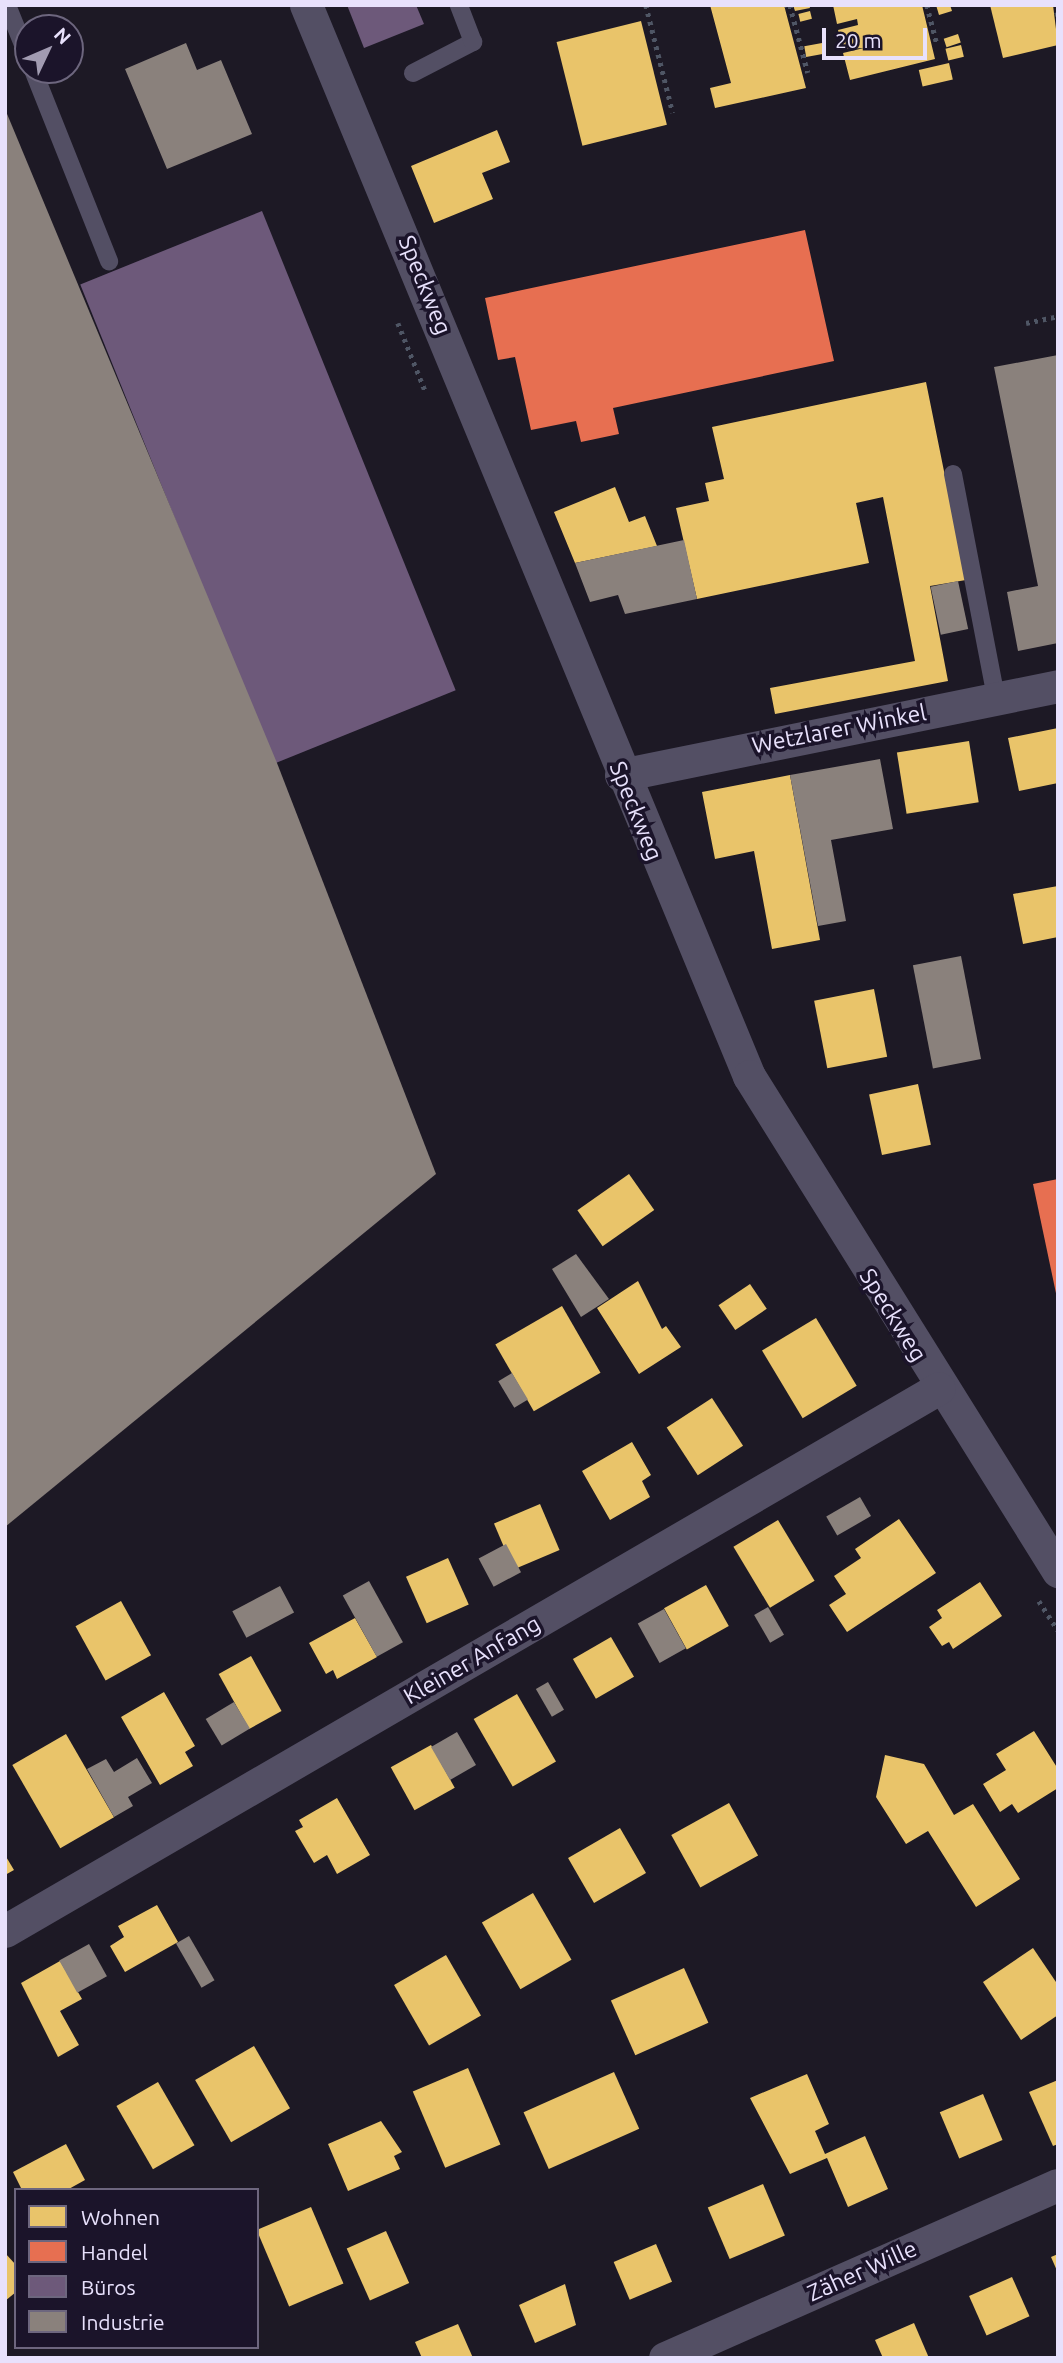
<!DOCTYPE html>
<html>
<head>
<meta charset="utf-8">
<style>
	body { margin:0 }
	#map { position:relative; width:1063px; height:2363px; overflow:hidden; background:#1d1925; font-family:Ubuntu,sans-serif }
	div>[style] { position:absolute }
	.homes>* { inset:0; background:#e9c46a; transform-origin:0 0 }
	.shops>* { inset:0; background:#e76f51 }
	.offices>* { inset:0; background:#6d597a; transform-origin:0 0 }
	.industry>* { inset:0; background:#8a817c; transform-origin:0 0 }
	.path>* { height:4.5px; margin-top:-2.25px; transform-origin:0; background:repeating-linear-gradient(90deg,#4f5665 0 3.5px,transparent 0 8.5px) }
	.service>* { height:18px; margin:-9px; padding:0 9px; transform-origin:9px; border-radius:9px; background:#534f64 }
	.minor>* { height:33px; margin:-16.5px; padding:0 16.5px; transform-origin:16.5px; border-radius:16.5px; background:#534f64 }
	span { translate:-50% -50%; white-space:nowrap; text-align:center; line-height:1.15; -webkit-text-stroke:7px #1b142a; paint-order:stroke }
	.street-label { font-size:23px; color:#e8e1fc }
	.frame { position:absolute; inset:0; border:7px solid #e8e1fc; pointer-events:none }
	.legend { position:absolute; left:14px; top:2188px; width:245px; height:161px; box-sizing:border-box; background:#1b142a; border:2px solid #6d667e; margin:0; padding:9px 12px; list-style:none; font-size:21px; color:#e8e1fc }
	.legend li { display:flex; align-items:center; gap:14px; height:35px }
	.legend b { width:35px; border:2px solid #6d667e }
	.north { position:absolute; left:14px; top:14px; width:70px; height:70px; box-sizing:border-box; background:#1b142a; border:2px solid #6d667e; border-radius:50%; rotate:46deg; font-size:19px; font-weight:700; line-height:28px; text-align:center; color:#e8e1fc }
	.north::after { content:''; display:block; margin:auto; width:24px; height:32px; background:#a19bb1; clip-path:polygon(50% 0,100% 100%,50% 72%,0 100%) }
	.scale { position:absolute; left:822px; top:28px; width:105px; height:32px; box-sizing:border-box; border:4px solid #e8e1fc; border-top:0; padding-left:9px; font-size:21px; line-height:24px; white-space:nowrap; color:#e8e1fc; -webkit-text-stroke:5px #1b142a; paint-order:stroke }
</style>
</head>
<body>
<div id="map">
	<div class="homes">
		<i style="clip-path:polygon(710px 5px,784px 5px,806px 88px,715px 108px,710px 88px,731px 83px)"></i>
		<i style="clip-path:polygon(793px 5px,809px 5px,810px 8px,795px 11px)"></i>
		<i style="clip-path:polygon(833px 5px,922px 5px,935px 59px,850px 80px,843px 53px,864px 48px,843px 49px,838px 30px,858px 25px,857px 19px,837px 24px)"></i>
		<i style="clip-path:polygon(936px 5px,950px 5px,952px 11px,939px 15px)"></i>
		<i style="clip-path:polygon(990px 5px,1053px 5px,1058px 45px,1003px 58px)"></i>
		<i style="left:810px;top:11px;width:8px;height:12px;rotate:76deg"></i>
		<i style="left:641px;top:21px;width:107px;height:87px;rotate:76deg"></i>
		<i style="left:958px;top:34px;width:9px;height:15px;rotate:72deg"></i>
		<i style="left:822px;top:43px;width:11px;height:18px;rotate:80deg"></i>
		<i style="left:961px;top:45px;width:12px;height:16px;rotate:76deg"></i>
		<i style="left:949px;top:63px;width:17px;height:31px;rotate:77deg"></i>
		<i style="clip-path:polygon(497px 130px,510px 162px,482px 173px,493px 199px,434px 223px,411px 166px)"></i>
		<i style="clip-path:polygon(926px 382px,966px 580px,930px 586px,948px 681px,775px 714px,770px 688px,915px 661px,883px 497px,856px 503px,869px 563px,697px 599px,676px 508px,709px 501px,705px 483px,724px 479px,712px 427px)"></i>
		<i style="clip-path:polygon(615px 487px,629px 522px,645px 516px,657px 546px,575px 563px,554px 512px)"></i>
		<i style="clip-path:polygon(1058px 728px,1058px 783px,1019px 791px,1008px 738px)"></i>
		<i style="left:969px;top:741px;width:62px;height:73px;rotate:81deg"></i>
		<i style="clip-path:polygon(790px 775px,820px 940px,772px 949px,754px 851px,715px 859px,702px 792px)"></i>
		<i style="clip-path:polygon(1058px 886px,1058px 937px,1023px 944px,1013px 894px)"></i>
		<i style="left:874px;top:989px;width:69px;height:61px;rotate:79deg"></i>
		<i style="left:918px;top:1084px;width:62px;height:50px;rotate:78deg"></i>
		<i style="left:629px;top:1174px;width:44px;height:63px;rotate:55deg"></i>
		<i style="clip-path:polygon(638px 1281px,662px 1329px,666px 1326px,681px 1347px,639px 1374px,597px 1308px)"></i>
		<i style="left:750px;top:1284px;width:30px;height:38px;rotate:56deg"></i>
		<i style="left:562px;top:1306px;width:77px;height:77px;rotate:60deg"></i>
		<i style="left:816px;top:1318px;width:79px;height:63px;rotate:59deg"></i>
		<i style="left:712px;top:1398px;width:57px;height:54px;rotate:57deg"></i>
		<i style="clip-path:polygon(632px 1442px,651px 1475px,642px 1481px,650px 1497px,610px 1520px,582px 1471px)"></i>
		<i style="left:540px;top:1504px;width:50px;height:50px;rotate:67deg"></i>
		<i style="clip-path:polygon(899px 1519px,936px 1573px,847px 1632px,829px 1605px,846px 1594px,834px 1576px,861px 1558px,855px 1549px)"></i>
		<i style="left:778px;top:1520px;width:71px;height:52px;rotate:59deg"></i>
		<i style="left:448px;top:1558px;width:51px;height:46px;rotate:66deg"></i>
		<i style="clip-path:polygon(980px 1582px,1002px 1616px,953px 1649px,949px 1642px,942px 1646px,929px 1627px,942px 1618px,937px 1610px)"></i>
		<i style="left:706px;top:1585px;width:47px;height:48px;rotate:61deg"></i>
		<i style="left:121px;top:1601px;width:62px;height:52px;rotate:61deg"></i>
		<i style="clip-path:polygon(355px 1618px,377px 1657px,337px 1679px,333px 1670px,326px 1674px,309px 1643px)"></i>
		<i style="left:611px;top:1637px;width:46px;height:44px;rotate:60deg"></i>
		<i style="left:251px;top:1656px;width:63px;height:37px;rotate:61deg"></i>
		<i style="clip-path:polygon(164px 1692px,195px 1746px,185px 1752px,193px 1766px,160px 1785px,121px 1717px)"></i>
		<i style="left:517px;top:1694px;width:78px;height:50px;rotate:60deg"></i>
		<i style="clip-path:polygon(1034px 1731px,1058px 1769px,1058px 1788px,1018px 1813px,1012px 1804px,1000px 1812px,983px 1784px,1006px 1770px,996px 1754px)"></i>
		<i style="left:66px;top:1734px;width:96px;height:62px;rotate:60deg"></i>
		<i style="left:431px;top:1745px;width:49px;height:46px;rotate:61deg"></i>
		<i style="clip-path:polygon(885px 1755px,924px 1764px,954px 1815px,973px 1804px,1020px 1879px,976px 1907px,928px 1831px,906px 1844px,876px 1797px)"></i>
		<i style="clip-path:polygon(337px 1798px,370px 1855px,337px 1874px,327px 1855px,314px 1863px,295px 1831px,303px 1827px,299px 1820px)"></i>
		<i style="left:729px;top:1803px;width:60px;height:66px;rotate:61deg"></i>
		<i style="left:620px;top:1828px;width:52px;height:60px;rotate:60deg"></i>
		<i style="clip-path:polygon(5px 1855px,14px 1870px,5px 1875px)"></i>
		<i style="left:533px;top:1893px;width:77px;height:59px;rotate:60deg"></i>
		<i style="clip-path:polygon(157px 1905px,178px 1942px,125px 1972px,110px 1946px,124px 1937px,118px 1926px)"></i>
		<i style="clip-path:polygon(1033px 1948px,1058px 1985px,1058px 2015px,1021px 2040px,983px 1982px)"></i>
		<i style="left:446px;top:1955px;width:70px;height:60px;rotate:60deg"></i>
		<i style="clip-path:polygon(60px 1961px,82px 1999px,60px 2011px,79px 2045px,58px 2057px,21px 1983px)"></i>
		<i style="left:684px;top:1968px;width:60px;height:80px;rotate:66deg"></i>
		<i style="left:254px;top:2046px;width:72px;height:68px;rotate:60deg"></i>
		<i style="left:468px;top:2068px;width:83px;height:60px;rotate:67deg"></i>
		<i style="left:614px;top:2072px;width:62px;height:99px;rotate:66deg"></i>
		<i style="clip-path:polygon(807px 2074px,829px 2124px,815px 2131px,825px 2154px,865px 2136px,888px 2189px,848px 2207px,827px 2158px,790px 2174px,750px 2098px)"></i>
		<i style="clip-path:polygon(1058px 2080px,1058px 2144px,1053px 2146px,1029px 2092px)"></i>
		<i style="left:158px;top:2082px;width:73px;height:48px;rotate:60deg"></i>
		<i style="left:983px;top:2094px;width:50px;height:47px;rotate:67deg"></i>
		<i style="clip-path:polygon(381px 2121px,402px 2152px,394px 2156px,400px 2169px,348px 2191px,328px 2144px)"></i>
		<i style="clip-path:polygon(66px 2144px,85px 2180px,67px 2190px,22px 2190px,13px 2172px)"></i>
		<i style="left:763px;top:2184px;width:56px;height:60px;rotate:67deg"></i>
		<i style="left:311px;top:2207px;width:83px;height:59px;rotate:67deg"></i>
		<i style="left:386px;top:2231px;width:57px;height:43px;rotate:66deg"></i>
		<i style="left:656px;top:2244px;width:41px;height:46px;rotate:67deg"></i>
		<i style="clip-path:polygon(5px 2253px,16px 2265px,16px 2292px,5px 2301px)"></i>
		<i style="clip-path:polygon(1058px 2254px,1058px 2273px,1051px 2257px)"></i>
		<i style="left:1012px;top:2277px;width:43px;height:47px;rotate:66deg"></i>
		<i style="clip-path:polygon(565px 2284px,576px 2325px,535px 2343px,519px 2305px)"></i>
		<i style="clip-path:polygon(914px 2323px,929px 2358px,883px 2358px,875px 2340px)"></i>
		<i style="clip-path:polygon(458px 2324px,473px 2358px,422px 2358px,415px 2342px)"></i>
	</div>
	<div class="shops">
		<i style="clip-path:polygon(805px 230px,834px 361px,613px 408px,619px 434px,581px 442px,576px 421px,531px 430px,515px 357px,498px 360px,485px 298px)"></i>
		<i style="clip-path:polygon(1058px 1179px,1058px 1298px,1057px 1298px,1033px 1184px)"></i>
	</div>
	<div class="offices">
		<i style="clip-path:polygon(347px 5px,416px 5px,424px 24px,364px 48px)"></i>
		<i style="left:262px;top:211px;width:517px;height:196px;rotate:68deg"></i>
	</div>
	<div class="industry">
		<i style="clip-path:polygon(186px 43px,197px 70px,221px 60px,252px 134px,167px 169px,125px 69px)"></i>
		<i style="clip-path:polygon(5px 109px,277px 763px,436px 1174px,5px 1527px)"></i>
		<i style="clip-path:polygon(1058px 355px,1058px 643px,1018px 651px,1007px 592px,1038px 586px,994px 367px)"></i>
		<i style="clip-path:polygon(684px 540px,697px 599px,625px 614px,618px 595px,590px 602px,575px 563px)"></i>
		<i style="left:958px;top:581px;width:49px;height:28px;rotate:78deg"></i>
		<i style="clip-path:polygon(880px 759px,893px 829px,831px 840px,846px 921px,818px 926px,790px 775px)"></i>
		<i style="left:961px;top:956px;width:105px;height:49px;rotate:79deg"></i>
		<i style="clip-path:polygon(576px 1254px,609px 1299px,581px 1317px,552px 1269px)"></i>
		<i style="left:512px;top:1373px;width:31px;height:16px;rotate:59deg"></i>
		<i style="left:860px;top:1497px;width:22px;height:39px;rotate:60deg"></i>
		<i style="left:506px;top:1544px;width:32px;height:31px;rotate:62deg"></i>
		<i style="left:369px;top:1581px;width:70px;height:30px;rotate:61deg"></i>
		<i style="left:280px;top:1586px;width:30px;height:54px;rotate:62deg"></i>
		<i style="left:768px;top:1607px;width:32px;height:16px;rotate:60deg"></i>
		<i style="left:664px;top:1609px;width:45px;height:30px;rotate:61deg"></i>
		<i style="left:548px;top:1682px;width:32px;height:14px;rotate:60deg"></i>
		<i style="left:234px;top:1702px;width:31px;height:33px;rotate:59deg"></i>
		<i style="left:457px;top:1732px;width:38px;height:30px;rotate:60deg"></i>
		<i style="clip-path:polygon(137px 1758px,152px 1783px,128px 1797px,133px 1806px,114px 1817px,87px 1769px,106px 1759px,114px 1772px)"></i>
		<i style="left:189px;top:1936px;width:51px;height:15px;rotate:60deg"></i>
		<i style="left:89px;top:1944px;width:37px;height:34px;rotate:61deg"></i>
	</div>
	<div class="path">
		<i style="left:646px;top:5px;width:111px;rotate:76deg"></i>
		<i style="left:790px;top:5px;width:70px;rotate:75.2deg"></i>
		<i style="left:927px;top:5px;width:40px;rotate:75.6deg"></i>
		<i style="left:784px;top:6px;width:1px;rotate:-45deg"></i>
		<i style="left:1055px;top:15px;width:3px;rotate:-18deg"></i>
		<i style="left:398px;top:323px;width:72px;rotate:68.1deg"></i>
		<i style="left:1026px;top:323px;width:33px;rotate:-12deg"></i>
		<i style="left:1039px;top:1601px;width:35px;rotate:57deg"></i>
	</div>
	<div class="service">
		<i style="left:7px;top:5px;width:56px;rotate:68deg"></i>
		<i style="left:33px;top:70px;width:206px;rotate:68.3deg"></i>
		<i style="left:413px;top:73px;width:68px;rotate:-27.3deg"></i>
		<i style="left:473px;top:42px;width:40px;rotate:-111deg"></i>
		<i style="left:953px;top:474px;width:228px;rotate:79.1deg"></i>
	</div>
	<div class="minor">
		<i style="left:306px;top:5px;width:1159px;rotate:67.53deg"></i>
		<i style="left:749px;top:1076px;width:584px;rotate:58.03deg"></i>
		<i style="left:621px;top:775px;width:446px;rotate:-11.5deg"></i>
		<i style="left:5px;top:1931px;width:1080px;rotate:-30.17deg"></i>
		<i style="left:665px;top:2358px;width:429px;rotate:-23.8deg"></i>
	</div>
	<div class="street-label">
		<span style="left:425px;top:285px;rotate:68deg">Speckweg</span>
		<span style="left:839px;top:729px;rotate:-11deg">Wetzlarer Winkel</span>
		<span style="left:636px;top:811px;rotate:68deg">Speckweg</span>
		<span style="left:893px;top:1315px;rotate:58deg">Speckweg</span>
		<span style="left:472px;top:1660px;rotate:-30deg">Kleiner Anfang</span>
		<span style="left:862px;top:2271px;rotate:-24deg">Zäher Wille</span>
	</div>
	<div class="frame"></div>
	<ul class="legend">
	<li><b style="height:19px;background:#e9c46a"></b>Wohnen</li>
	<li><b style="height:19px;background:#e76f51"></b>Handel</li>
	<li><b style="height:19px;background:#6d597a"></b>Büros</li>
	<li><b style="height:19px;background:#8a817c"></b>Industrie</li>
	</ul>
	<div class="north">N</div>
	<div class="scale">20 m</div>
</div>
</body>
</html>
